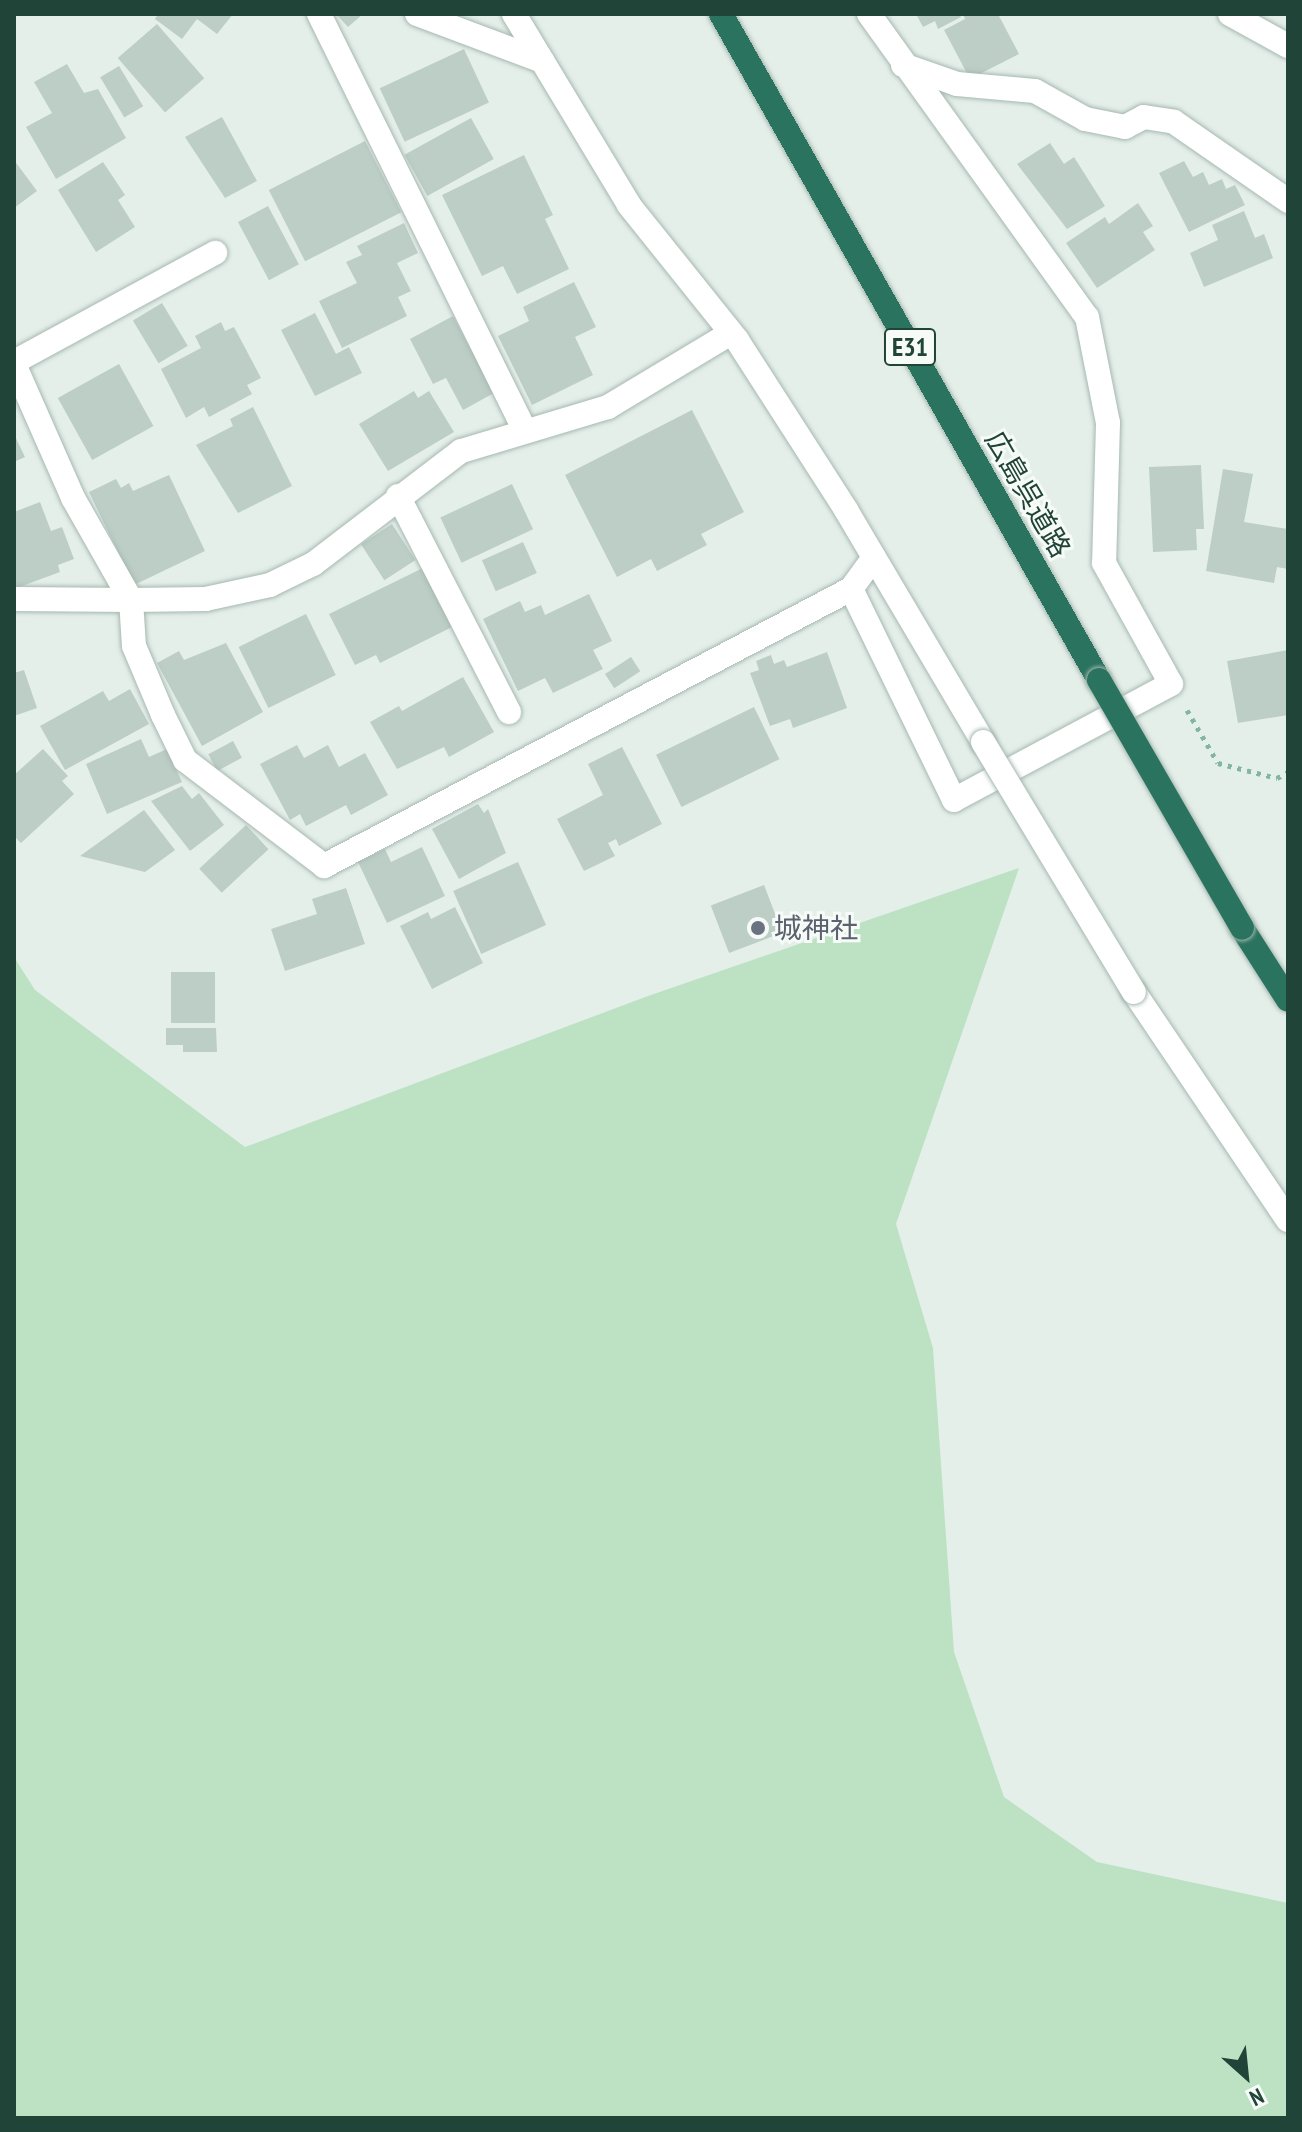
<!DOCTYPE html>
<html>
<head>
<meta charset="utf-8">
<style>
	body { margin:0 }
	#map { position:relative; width:1302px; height:2132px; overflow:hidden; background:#e5efea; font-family:"PT Sans Narrow","Noto Sans JP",sans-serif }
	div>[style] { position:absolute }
	.green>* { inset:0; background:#bce2c3 }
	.building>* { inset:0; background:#bccec5; transform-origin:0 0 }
	.path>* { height:5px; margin-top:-2.5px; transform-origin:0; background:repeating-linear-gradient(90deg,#82b6a2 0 4px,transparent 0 10px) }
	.roads { filter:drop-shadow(0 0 2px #a6b8b1) drop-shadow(0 0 2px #a6b8b1) }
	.minor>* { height:24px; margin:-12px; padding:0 12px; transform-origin:12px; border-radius:12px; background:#fff }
	.highway>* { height:24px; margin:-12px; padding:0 12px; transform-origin:12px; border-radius:12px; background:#2a735f }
	.bridges { filter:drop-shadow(0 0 2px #a6b8b1) drop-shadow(0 0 2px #a6b8b1) }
	.minor-bridge>* { height:24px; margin:-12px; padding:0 12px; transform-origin:12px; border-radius:12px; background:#fff }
	.highway-bridge>* { height:24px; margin:-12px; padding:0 12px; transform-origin:12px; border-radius:12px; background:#2a735f }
	.dots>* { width:22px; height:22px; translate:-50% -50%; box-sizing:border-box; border:4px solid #f6fbf8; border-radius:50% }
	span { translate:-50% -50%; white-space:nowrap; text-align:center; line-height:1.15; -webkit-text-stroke:6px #f6fbf8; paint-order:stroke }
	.shield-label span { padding:2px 6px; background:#f6fbf8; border:2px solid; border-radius:6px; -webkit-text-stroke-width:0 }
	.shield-label { font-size:26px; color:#214438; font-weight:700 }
	.street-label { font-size:28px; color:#214438 }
	.worship-label { font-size:28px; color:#5b616d }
	.left { translate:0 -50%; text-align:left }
	.frame { position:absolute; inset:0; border:16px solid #214438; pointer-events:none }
	.north { position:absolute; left:1206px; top:2036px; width:80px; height:80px; -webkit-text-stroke:6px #f6fbf8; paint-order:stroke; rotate:153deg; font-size:22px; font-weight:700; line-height:32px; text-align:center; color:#214438 }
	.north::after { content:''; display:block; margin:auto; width:28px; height:36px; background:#214438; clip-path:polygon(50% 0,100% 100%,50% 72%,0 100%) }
</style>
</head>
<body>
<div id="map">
	<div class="green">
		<i style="clip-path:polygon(1019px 868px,896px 1224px,933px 1348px,954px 1652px,1004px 1797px,1097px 1862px,1288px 1903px,1288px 2118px,14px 2118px,14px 957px,35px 990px,245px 1147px,648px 996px)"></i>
	</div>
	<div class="building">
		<i style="clip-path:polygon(158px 14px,233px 14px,217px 34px,197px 19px,182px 39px,155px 19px)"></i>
		<i style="clip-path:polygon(336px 14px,363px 14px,348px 27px)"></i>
		<i style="clip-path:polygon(916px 14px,959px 14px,961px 17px,938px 29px,935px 21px,923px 27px)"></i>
		<i style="clip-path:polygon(963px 14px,998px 14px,1019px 54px,970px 79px,944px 30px,965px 19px)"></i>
		<i style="left:157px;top:24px;width:72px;height:52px;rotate:49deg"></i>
		<i style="left:464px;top:49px;width:59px;height:93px;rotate:65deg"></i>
		<i style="clip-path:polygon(67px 64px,84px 93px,98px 89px,126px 138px,56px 179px,26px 127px,52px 113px,34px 82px)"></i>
		<i style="left:119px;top:66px;width:47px;height:22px;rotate:59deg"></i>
		<i style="clip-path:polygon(222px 117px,257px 181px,225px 198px,185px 137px)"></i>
		<i style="left:471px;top:118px;width:47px;height:76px;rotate:61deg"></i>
		<i style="left:365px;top:141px;width:80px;height:108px;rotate:63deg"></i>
		<i style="clip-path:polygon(1050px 143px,1064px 164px,1074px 157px,1105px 206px,1067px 229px,1017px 164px)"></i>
		<i style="clip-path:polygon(524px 155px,553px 215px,545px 219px,569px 269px,517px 294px,503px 266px,482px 276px,442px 195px)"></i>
		<i style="clip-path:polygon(14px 160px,37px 191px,14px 208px)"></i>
		<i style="clip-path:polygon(1184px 161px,1193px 177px,1203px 172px,1209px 185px,1222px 179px,1226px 189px,1235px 185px,1245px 205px,1189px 232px,1159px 173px)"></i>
		<i style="clip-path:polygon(103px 162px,125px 195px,118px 200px,135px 227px,96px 252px,58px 190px)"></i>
		<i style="clip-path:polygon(1138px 203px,1153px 226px,1143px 232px,1155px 250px,1097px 288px,1066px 243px,1105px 217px,1109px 224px)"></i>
		<i style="left:268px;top:206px;width:66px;height:34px;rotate:62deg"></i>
		<i style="clip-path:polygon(1244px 211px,1255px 238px,1264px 234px,1273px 258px,1204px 287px,1190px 253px,1218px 240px,1212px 225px)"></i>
		<i style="clip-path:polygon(404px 223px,418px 253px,397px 263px,411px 291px,398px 297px,407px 316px,342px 348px,319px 301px,357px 283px,346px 262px,362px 255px,357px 246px)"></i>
		<i style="clip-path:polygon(574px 282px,596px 327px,575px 337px,593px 375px,532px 405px,498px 336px,529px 321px,523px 307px)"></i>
		<i style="left:162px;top:303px;width:50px;height:34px;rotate:59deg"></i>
		<i style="clip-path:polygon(315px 313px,336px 354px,349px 347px,362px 373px,315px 396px,281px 330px)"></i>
		<i style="clip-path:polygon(453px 316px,494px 393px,463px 410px,446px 378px,433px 384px,410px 339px)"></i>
		<i style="clip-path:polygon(221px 322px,225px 331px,234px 327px,261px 378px,247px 385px,252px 394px,209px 417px,204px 407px,186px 418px,161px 369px,201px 348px,195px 336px)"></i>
		<i style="left:119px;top:364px;width:71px;height:70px;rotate:61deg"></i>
		<i style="clip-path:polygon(414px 391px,418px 398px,429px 391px,454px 432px,388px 471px,359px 424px)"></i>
		<i style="clip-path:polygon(253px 407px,292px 486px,238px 513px,196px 445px,233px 426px,230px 419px)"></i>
		<i style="clip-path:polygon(692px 410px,744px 512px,701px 534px,707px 545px,657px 571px,651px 559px,617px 577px,565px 475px)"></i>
		<i style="clip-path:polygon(14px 434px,25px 457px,14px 462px)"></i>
		<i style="clip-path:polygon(1201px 465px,1204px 529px,1196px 529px,1197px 550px,1153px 552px,1149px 467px)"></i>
		<i style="clip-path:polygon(1223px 469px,1253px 474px,1244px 522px,1288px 529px,1288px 569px,1277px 567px,1274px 583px,1206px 571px)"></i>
		<i style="clip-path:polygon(169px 475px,205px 551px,134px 585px,89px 492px,116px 479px,121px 488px,129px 483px,133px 491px)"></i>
		<i style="left:512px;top:484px;width:50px;height:79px;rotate:65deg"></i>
		<i style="clip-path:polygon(40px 502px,51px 531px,62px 527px,74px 559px,58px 565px,60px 572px,14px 589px,14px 512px)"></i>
		<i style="left:392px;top:524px;width:43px;height:37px;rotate:57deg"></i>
		<i style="left:523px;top:542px;width:34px;height:45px;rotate:66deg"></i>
		<i style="clip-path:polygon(427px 566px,456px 625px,380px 663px,376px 655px,355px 665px,329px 614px)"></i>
		<i style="clip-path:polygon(589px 594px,612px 641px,593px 650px,603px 669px,553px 693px,545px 678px,518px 691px,483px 619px,520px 601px,525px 612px,541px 605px,545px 615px)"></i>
		<i style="left:306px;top:614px;width:68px;height:75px;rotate:64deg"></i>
		<i style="clip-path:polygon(226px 643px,263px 712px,202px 746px,157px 663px,179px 651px,184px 660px)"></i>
		<i style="clip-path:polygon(1288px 650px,1288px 715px,1238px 723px,1227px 661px)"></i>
		<i style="clip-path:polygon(827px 652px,847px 708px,793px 728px,790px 719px,770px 726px,750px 673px,759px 670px,756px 661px,771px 655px,774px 664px,784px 660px,787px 667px)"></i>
		<i style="left:631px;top:657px;width:17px;height:31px;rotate:57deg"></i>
		<i style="clip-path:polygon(24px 670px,37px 708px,14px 716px,14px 673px)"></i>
		<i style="clip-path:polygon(463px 677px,494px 732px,449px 757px,444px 747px,397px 769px,370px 722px,399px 706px,402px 711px)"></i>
		<i style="clip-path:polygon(130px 689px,149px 724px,65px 770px,40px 726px,103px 691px,109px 701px)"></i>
		<i style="left:754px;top:707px;width:58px;height:109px;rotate:64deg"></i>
		<i style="clip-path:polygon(141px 739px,149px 757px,167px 749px,182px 782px,107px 814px,86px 764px)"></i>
		<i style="left:233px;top:741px;width:19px;height:28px;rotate:62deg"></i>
		<i style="clip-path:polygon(297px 745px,304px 758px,328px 745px,339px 767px,365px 753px,388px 795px,351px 815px,346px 805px,306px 826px,300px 814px,290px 820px,260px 764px)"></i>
		<i style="clip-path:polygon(622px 747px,662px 824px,619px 846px,616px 839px,608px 843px,615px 856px,584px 871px,557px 819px,603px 795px,588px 764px)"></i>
		<i style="clip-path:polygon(43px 749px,68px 776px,62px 781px,74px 794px,21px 843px,14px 836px,14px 775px)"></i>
		<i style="clip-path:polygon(182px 786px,192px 799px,199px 793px,224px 825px,190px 851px,151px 801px)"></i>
		<i style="clip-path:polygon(478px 804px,484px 813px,488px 809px,506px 853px,459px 879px,432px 829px)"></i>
		<i style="clip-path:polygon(144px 810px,175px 850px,145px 872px,80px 856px)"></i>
		<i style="left:246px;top:825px;width:33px;height:64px;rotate:47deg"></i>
		<i style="clip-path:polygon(422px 847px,445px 896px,387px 923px,358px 862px,385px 849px,391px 862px)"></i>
		<i style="left:518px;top:862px;width:69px;height:71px;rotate:66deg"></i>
		<i style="left:764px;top:885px;width:51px;height:57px;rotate:69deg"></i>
		<i style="clip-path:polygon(346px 888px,365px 944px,285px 971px,271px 929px,317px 914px,312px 899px)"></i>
		<i style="clip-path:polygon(455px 907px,483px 963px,432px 989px,400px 926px,428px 912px,431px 919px)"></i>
		<i style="left:215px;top:972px;width:51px;height:44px;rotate:90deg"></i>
		<i style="clip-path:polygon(166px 1028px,216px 1028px,217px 1052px,183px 1052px,183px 1045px,166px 1045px)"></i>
	</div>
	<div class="path">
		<i style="left:1187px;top:710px;width:61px;rotate:59.7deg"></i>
		<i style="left:1218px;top:763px;width:61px;rotate:14.3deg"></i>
		<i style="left:1277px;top:778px;width:13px;rotate:-29deg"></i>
	</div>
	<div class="roads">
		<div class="minor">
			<i style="left:319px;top:14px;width:463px;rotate:63.7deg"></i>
			<i style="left:417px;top:14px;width:134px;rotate:20.5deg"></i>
			<i style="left:514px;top:14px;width:223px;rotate:58.9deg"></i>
			<i style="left:629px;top:205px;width:173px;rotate:51.3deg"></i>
			<i style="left:737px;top:340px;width:202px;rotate:57.3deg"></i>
			<i style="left:846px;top:510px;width:269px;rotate:59.4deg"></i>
			<i style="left:869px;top:14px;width:373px;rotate:54.3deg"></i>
			<i style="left:1087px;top:317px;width:108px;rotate:78.8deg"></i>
			<i style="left:1108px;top:423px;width:140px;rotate:91.6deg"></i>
			<i style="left:1104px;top:563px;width:138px;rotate:61deg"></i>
			<i style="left:1171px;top:684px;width:246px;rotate:151.9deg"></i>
			<i style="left:954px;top:800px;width:235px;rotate:-116deg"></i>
			<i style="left:851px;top:589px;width:39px;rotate:-54deg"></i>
			<i style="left:1230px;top:14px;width:66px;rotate:28.9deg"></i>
			<i style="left:903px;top:65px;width:57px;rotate:19.4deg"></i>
			<i style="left:957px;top:84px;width:78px;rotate:5.1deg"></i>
			<i style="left:1035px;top:91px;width:57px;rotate:29.2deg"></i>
			<i style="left:1085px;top:119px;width:41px;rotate:11.3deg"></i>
			<i style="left:1125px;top:127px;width:21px;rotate:-28deg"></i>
			<i style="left:1144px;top:117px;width:30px;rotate:9deg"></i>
			<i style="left:1174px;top:122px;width:139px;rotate:34.7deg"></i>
			<i style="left:731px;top:333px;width:144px;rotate:149deg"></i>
			<i style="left:608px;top:407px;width:153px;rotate:163.3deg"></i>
			<i style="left:461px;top:451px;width:186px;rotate:142.6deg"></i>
			<i style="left:313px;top:564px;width:48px;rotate:154deg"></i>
			<i style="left:270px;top:585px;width:66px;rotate:167.7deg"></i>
			<i style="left:206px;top:599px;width:75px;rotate:179.2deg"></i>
			<i style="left:131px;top:600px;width:46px;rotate:86.3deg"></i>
			<i style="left:134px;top:646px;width:75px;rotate:67.2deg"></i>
			<i style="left:163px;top:715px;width:50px;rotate:63.9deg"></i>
			<i style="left:185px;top:760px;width:175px;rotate:37.3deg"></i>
			<i style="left:324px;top:866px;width:595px;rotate:-27.73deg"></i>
			<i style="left:14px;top:362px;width:229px;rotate:-28.5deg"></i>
			<i style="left:14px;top:364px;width:146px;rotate:66.2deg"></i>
			<i style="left:73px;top:498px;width:117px;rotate:60.4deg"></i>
			<i style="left:398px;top:496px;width:243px;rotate:62.8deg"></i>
			<i style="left:14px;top:599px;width:117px;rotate:0.5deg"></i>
			<i style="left:1134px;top:992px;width:275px;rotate:56deg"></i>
		</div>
		<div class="highway">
			<i style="left:721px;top:14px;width:766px;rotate:60.42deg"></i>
			<i style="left:1242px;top:928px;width:85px;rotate:57.4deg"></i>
		</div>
	</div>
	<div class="bridges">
		<div class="minor-bridge">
			<i style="left:983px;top:742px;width:292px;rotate:58.9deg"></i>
		</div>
		<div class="highway-bridge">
			<i style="left:1099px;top:680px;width:286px;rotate:60deg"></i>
		</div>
	</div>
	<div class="dots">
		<i style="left:758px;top:928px;background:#6b7280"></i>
	</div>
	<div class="shield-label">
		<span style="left:910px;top:347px">E31</span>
	</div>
	<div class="street-label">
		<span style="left:1028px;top:494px;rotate:60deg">広島呉道路</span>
	</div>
	<div class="worship-label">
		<span class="left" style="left:774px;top:928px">城神社</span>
	</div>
	<div class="frame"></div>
	<div class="north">N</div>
</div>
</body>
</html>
